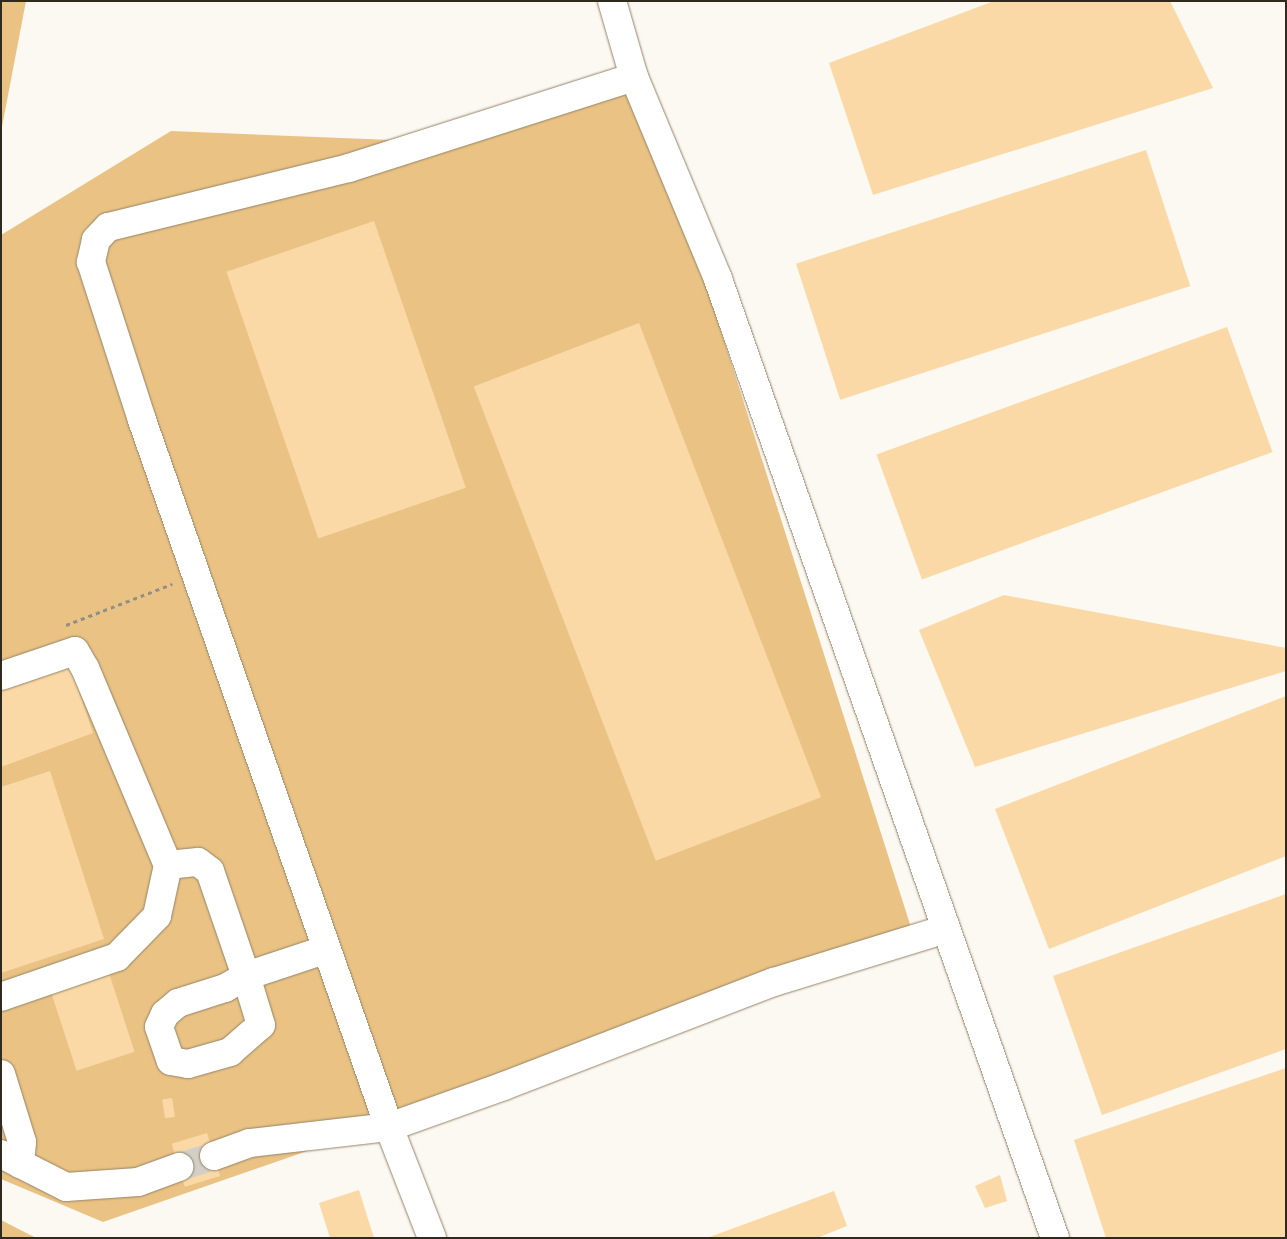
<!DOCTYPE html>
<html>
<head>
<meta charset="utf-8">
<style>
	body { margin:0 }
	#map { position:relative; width:1287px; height:1239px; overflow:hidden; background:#fcf8f2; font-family:"Sofia Sans Condensed",sans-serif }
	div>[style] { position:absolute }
	.green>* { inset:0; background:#eac384 }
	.building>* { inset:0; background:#fad9a6; transform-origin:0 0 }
	.minor-tunnel>* { height:28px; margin-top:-14px; transform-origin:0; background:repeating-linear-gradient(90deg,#d3cfc7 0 28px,transparent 0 42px) }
	.path>* { height:3px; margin-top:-1.5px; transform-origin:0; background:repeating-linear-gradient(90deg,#948f86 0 4px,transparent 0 8px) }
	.roads { filter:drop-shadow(0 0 1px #958367) drop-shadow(0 0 1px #958367) }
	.minor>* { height:28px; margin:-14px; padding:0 14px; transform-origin:14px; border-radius:14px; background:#fff }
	span { translate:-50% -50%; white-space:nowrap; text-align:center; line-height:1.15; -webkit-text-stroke:4.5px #fff; paint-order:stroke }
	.frame { position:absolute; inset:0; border:2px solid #30291d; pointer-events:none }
</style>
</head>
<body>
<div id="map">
	<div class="green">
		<i style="clip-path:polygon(1px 1px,26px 1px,1px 132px)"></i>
		<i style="clip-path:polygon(636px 64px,915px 940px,103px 1222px,1px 1179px,1px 235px,171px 131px,392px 140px)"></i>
		<i style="clip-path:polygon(1px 1220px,36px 1238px,1px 1238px)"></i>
	</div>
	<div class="building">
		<i style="clip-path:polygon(994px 1px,1170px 1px,1213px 88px,873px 195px,829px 63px)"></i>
		<i style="left:1146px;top:150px;width:143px;height:368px;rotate:72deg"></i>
		<i style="left:374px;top:221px;width:282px;height:156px;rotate:71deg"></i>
		<i style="left:639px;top:323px;width:508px;height:177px;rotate:69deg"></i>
		<i style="left:1227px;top:327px;width:133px;height:373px;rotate:70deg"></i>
		<i style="clip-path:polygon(1004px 595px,1286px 648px,1286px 671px,975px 767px,919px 630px)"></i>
		<i style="clip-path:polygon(68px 660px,93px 733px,1px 767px,1px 682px)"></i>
		<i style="clip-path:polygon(1286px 696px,1286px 856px,1049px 949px,995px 809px)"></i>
		<i style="clip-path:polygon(50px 771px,104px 939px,1px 973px,1px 787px)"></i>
		<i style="clip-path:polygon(1286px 894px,1286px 1049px,1102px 1115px,1053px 976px)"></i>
		<i style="left:108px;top:970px;width:86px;height:61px;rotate:72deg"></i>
		<i style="clip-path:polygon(1286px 1068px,1286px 1238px,1106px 1238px,1074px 1140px)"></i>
		<i style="left:172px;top:1098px;width:19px;height:10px;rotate:81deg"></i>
		<i style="left:207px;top:1133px;width:45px;height:37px;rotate:73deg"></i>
		<i style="clip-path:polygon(1000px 1175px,1007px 1201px,985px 1208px,975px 1186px)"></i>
		<i style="clip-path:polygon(359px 1190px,374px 1238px,330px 1238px,319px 1203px)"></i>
		<i style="clip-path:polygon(834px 1191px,847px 1226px,817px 1238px,707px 1238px)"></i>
	</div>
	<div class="minor-tunnel">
		<i style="left:179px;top:1167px;width:37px;rotate:-17deg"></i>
	</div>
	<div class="path">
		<i style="left:66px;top:625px;width:114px;rotate:-21.1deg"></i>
	</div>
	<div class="roads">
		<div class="minor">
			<i style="left:612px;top:1px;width:79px;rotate:73.9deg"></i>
			<i style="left:634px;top:77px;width:299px;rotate:162.3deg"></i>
			<i style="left:349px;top:168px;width:248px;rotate:166.2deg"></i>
			<i style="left:108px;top:227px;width:18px;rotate:133deg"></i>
			<i style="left:96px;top:240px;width:23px;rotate:103deg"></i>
			<i style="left:91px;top:262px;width:166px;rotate:72.1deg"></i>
			<i style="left:142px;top:420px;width:749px;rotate:70.74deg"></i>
			<i style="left:389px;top:1127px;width:122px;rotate:-19.6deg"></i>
			<i style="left:504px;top:1086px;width:289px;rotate:-21.1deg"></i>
			<i style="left:774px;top:982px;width:180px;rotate:-17.1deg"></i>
			<i style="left:634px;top:77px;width:219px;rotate:67.4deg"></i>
			<i style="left:718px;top:279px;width:1016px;rotate:70.64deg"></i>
			<i style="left:1px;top:676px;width:78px;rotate:-18.7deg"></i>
			<i style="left:75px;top:651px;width:20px;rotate:60deg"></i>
			<i style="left:85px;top:668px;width:214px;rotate:67.2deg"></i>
			<i style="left:168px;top:865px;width:52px;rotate:102.2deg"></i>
			<i style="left:157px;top:916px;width:57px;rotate:134.3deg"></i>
			<i style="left:117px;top:957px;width:123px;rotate:161deg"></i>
			<i style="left:168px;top:865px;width:30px;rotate:-6deg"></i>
			<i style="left:198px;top:862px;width:15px;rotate:37deg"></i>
			<i style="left:210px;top:871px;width:111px;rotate:71.1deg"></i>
			<i style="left:246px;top:976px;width:24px;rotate:150deg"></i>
			<i style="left:225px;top:988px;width:49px;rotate:162.3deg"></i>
			<i style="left:178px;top:1003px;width:17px;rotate:140deg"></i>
			<i style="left:165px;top:1014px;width:14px;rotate:115deg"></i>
			<i style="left:159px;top:1027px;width:36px;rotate:71deg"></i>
			<i style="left:171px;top:1061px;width:17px;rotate:10deg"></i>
			<i style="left:188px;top:1064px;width:44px;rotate:-15.9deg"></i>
			<i style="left:230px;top:1052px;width:41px;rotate:-41.1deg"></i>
			<i style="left:261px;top:1025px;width:51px;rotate:-107deg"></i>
			<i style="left:246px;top:976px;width:85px;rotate:-18.4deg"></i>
			<i style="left:1px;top:1074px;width:71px;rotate:72.8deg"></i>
			<i style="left:22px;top:1142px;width:22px;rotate:95deg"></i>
			<i style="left:1px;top:1154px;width:73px;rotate:26.9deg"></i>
			<i style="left:66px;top:1187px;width:72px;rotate:-4deg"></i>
			<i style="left:138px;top:1182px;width:44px;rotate:-20.1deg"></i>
			<i style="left:214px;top:1156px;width:38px;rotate:-20deg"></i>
			<i style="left:250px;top:1143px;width:140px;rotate:-6.6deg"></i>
			<i style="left:389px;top:1127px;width:119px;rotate:68.8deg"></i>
		</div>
	</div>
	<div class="frame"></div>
</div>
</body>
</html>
